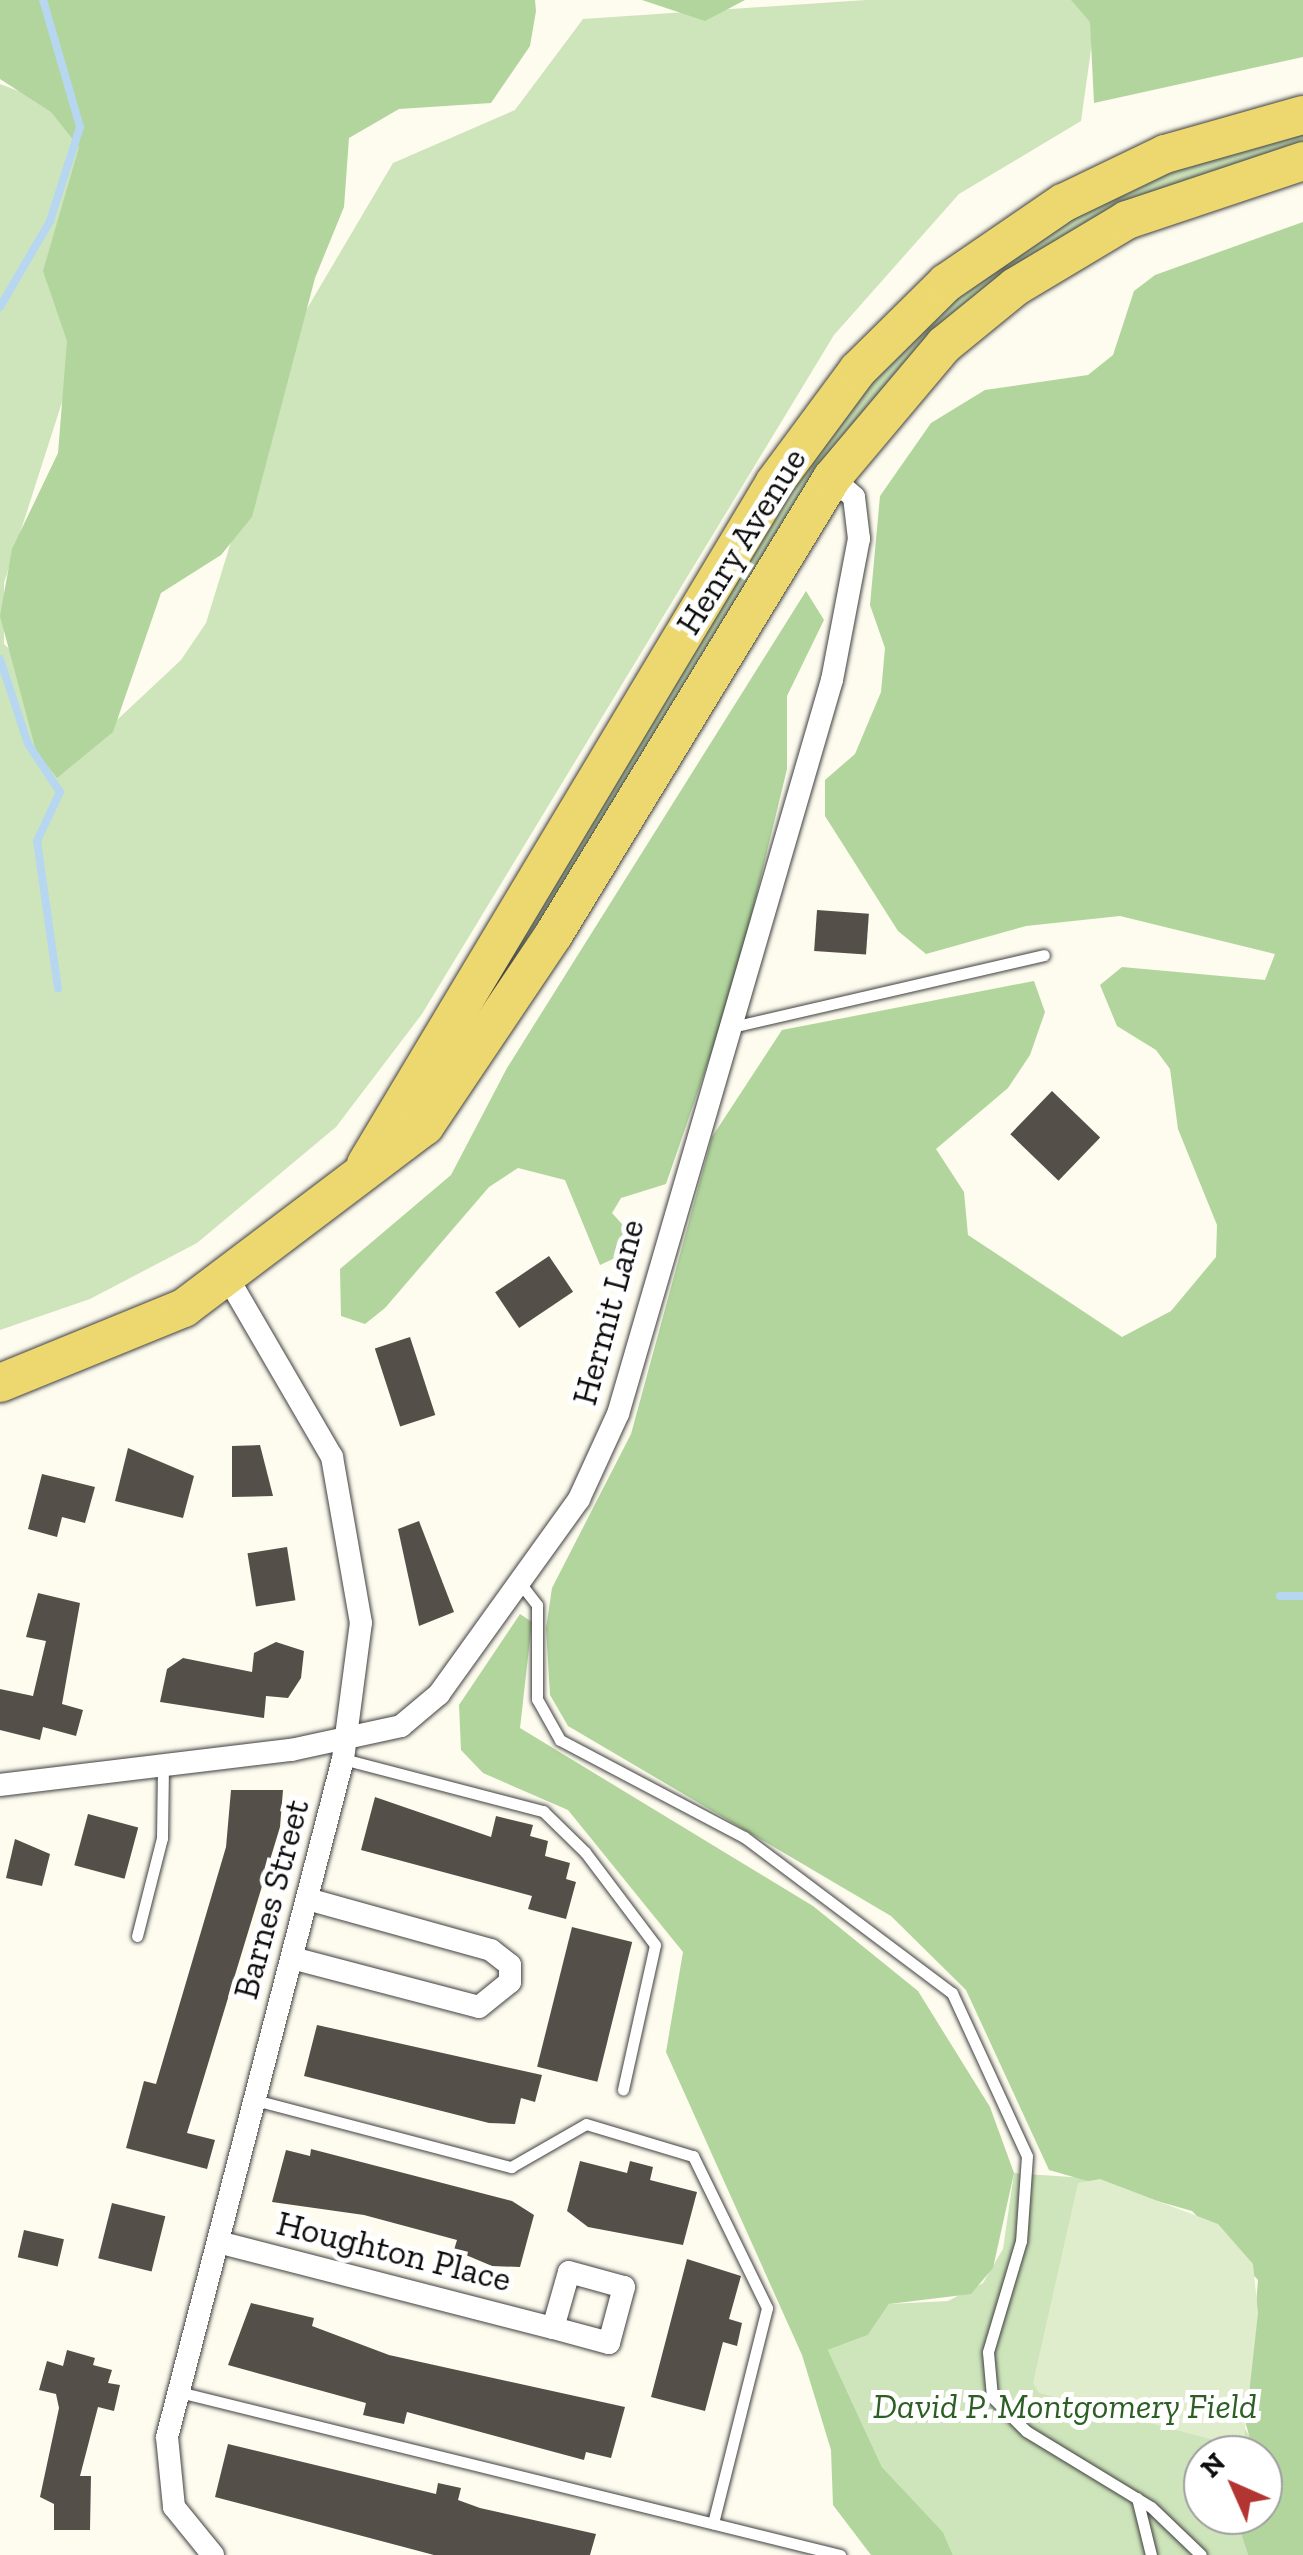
<!DOCTYPE html>
<html>
<head>
<meta charset="utf-8">
<style>
	body { margin:0 }
	#map { position:relative; width:1303px; height:2555px; overflow:hidden; background:#fefcef; font-family:"Zilla Slab",serif }
	div>[style] { position:absolute }
	.green>* { inset:0; background:#cee5bb }
	.forest>* { inset:0; background:#b1d59c }
	.pitch>* { inset:0; background:#dfedcc }
	.stream>* { height:8px; margin:-4px; padding:0 4px; transform-origin:4px; border-radius:4px; background:#b7d7f1 }
	.building>* { inset:0; background:#554f4a; transform-origin:0 0 }
	.roads { filter:drop-shadow(0 0 2px #404040) drop-shadow(0 0 2px #404040) }
	.service>* { height:11px; margin:-5.5px; padding:0 5.5px; transform-origin:5.5px; border-radius:5.5px; background:#fff }
	.minor>* { height:22px; margin:-11px; padding:0 11px; transform-origin:11px; border-radius:11px; background:#fff }
	.primary>* { height:38px; margin:-19px; padding:0 19px; transform-origin:19px; border-radius:19px; background:#edd86f }
	span { translate:-50% -50%; white-space:nowrap; text-align:center; line-height:1.15; -webkit-text-stroke:10px #fff; paint-order:stroke }
	.street-label { font-size:35px; color:#0d0d0d }
	.park-label { font-size:35px; color:#2b5f23; font-style:italic }
	.north { position:absolute; left:1183px; top:2435px; width:100px; height:100px; box-sizing:border-box; background:#fff; border:2px solid #9e9e9e; border-radius:50%; rotate:315deg; font-size:28px; font-weight:700; line-height:40px; text-align:center; color:#0d0d0d }
	.north::after { content:''; display:block; margin:auto; width:35px; height:45px; background:#b23531; clip-path:polygon(50% 0,100% 100%,50% 72%,0 100%) }
</style>
</head>
<body>
<div id="map">
	<div class="green">
		<i style="clip-path:polygon(866px 0,1098px 0,1081px 121px,959px 194px,834px 335px,422px 1014px,336px 1127px,197px 1243px,90px 1299px,0 1330px,0 84px,66px 109px,82px 146px,80px 346px,4px 583px,4px 644px,101px 735px,181px 660px,206px 623px,298px 324px,393px 163px,515px 110px,583px 19px)"></i>
		<i style="clip-path:polygon(1303px 129px,1303px 147px,1154px 193px,961px 312px,403px 1119px,847px 404px,989px 267px,1145px 177px)"></i>
		<i style="clip-path:polygon(1014px 2173px,1100px 2179px,1254px 2444px,1254px 2455px,1203px 2455px,1203px 2515px,1235px 2515px,1248px 2555px,953px 2555px,943px 2532px,882px 2467px,828px 2350px,868px 2335px,889px 2304px,948px 2301px,983px 2283px,1003px 2249px)"></i>
	</div>
	<div class="forest">
		<i style="clip-path:polygon(0 0,535px 0,536px 11px,530px 46px,491px 103px,399px 109px,349px 138px,344px 207px,315px 278px,252px 517px,221px 555px,161px 593px,113px 732px,57px 778px,36px 751px,0 616px,12px 549px,58px 453px,67px 341px,43px 271px,79px 147px,51px 112px,0 79px)"></i>
		<i style="clip-path:polygon(642px 0,745px 0,705px 21px)"></i>
		<i style="clip-path:polygon(1071px 0,1303px 0,1303px 57px,1094px 103px,1090px 22px)"></i>
		<i style="clip-path:polygon(1303px 222px,1303px 2555px,1248px 2555px,1235px 2515px,1263px 2515px,1263px 2455px,1254px 2455px,1246px 2424px,1258px 2280px,1192px 2211px,1049px 2170px,966px 1990px,891px 1916px,568px 1726px,550px 1695px,546px 1628px,552px 1588px,631px 1434px,712px 1137px,782px 1030px,1034px 981px,1045px 1012px,1030px 1055px,1008px 1088px,936px 1149px,964px 1192px,968px 1235px,1122px 1337px,1171px 1311px,1216px 1257px,1217px 1225px,1178px 1129px,1170px 1069px,1156px 1050px,1117px 1026px,1100px 985px,1122px 967px,1265px 980px,1275px 954px,1120px 916px,1026px 926px,926px 954px,898px 931px,825px 816px,825px 780px,855px 754px,881px 692px,885px 648px,870px 605px,880px 496px,931px 423px,985px 390px,1088px 375px,1113px 355px,1134px 291px,1155px 275px)"></i>
		<i style="clip-path:polygon(806px 591px,824px 620px,787px 696px,787px 769px,735px 984px,666px 1184px,621px 1198px,612px 1213px,631px 1234px,628px 1252px,600px 1265px,565px 1180px,518px 1168px,489px 1187px,385px 1308px,365px 1324px,341px 1316px,340px 1269px,451px 1175px,507px 1068px)"></i>
		<i style="clip-path:polygon(520px 1614px,532px 1622px,520px 1728px,813px 1906px,918px 1991px,990px 2107px,1014px 2173px,993px 2268px,971px 2294px,889px 2304px,868px 2335px,828px 2350px,882px 2467px,943px 2532px,953px 2555px,871px 2555px,833px 2505px,831px 2450px,802px 2355px,666px 2052px,683px 1952px,568px 1810px,483px 1773px,461px 1750px,459px 1705px)"></i>
	</div>
	<div class="pitch">
		<i style="clip-path:polygon(1100px 2179px,1218px 2224px,1253px 2264px,1258px 2313px,1243px 2448px,1039px 2393px,1033px 2383px,1078px 2183px)"></i>
	</div>
	<div class="stream">
		<i style="left:0;top:307px;width:99px;rotate:-59.8deg"></i>
		<i style="left:50px;top:221px;width:99px;rotate:-72.3deg"></i>
		<i style="left:80px;top:127px;width:132px;rotate:-106.2deg"></i>
		<i style="left:0;top:659px;width:89px;rotate:71.8deg"></i>
		<i style="left:28px;top:744px;width:58px;rotate:56.3deg"></i>
		<i style="left:60px;top:792px;width:54px;rotate:115.1deg"></i>
		<i style="left:37px;top:841px;width:149px;rotate:81.9deg"></i>
		<i style="left:1280px;top:1596px;width:23px"></i>
	</div>
	<div class="building">
		<i style="left:817px;top:910px;width:52px;height:41px;rotate:4deg"></i>
		<i style="left:1052px;top:1091px;width:67px;height:60px;rotate:44deg"></i>
		<i style="left:549px;top:1256px;width:43px;height:65px;rotate:56deg"></i>
		<i style="left:410px;top:1337px;width:82px;height:37px;rotate:72deg"></i>
		<i style="clip-path:polygon(260px 1445px,273px 1496px,232px 1497px,232px 1446px)"></i>
		<i style="clip-path:polygon(128px 1448px,194px 1476px,183px 1518px,115px 1501px)"></i>
		<i style="clip-path:polygon(42px 1474px,95px 1487px,85px 1523px,62px 1517px,57px 1537px,28px 1529px)"></i>
		<i style="clip-path:polygon(419px 1521px,454px 1612px,419px 1626px,398px 1529px)"></i>
		<i style="left:287px;top:1547px;width:54px;height:40px;rotate:81deg"></i>
		<i style="clip-path:polygon(38px 1593px,80px 1603px,62px 1704px,83px 1710px,76px 1736px,43px 1727px,40px 1740px,0 1730px,0 1689px,33px 1696px,46px 1641px,26px 1637px)"></i>
		<i style="clip-path:polygon(276px 1642px,304px 1651px,301px 1678px,288px 1698px,266px 1696px,264px 1718px,160px 1702px,167px 1669px,183px 1658px,252px 1672px,254px 1653px)"></i>
		<i style="clip-path:polygon(231px 1790px,283px 1790px,280px 1827px,187px 2133px,215px 2140px,207px 2169px,126px 2148px,144px 2081px,156px 2084px,226px 1847px)"></i>
		<i style="clip-path:polygon(375px 1797px,491px 1837px,496px 1816px,533px 1825px,530px 1836px,548px 1841px,545px 1856px,570px 1863px,566px 1879px,576px 1882px,566px 1919px,528px 1909px,532px 1896px,361px 1850px)"></i>
		<i style="left:88px;top:1814px;width:52px;height:53px;rotate:15deg"></i>
		<i style="clip-path:polygon(15px 1839px,50px 1854px,42px 1886px,6px 1878px)"></i>
		<i style="left:572px;top:1927px;width:62px;height:144px;rotate:14deg"></i>
		<i style="clip-path:polygon(317px 2025px,542px 2075px,535px 2102px,521px 2098px,515px 2124px,489px 2123px,304px 2076px)"></i>
		<i style="clip-path:polygon(311px 2149px,512px 2201px,534px 2215px,520px 2267px,492px 2266px,454px 2250px,457px 2240px,364px 2215px,272px 2202px,286px 2150px,310px 2156px)"></i>
		<i style="clip-path:polygon(580px 2161px,627px 2173px,630px 2161px,653px 2167px,650px 2180px,697px 2192px,683px 2245px,588px 2227px,567px 2211px)"></i>
		<i style="left:112px;top:2203px;width:55px;height:57px;rotate:14deg"></i>
		<i style="left:24px;top:2230px;width:41px;height:28px;rotate:13deg"></i>
		<i style="clip-path:polygon(687px 2259px,741px 2276px,729px 2319px,742px 2323px,737px 2346px,723px 2342px,705px 2411px,651px 2397px)"></i>
		<i style="clip-path:polygon(251px 2303px,314px 2318px,312px 2326px,389px 2355px,625px 2407px,611px 2458px,586px 2452px,584px 2460px,407px 2412px,404px 2424px,363px 2415px,366px 2403px,228px 2365px)"></i>
		<i style="clip-path:polygon(67px 2350px,95px 2358px,93px 2365px,112px 2370px,108px 2383px,120px 2385px,114px 2411px,98px 2407px,80px 2476px,91px 2476px,90px 2530px,54px 2530px,54px 2504px,40px 2497px,59px 2408px,56px 2394px,39px 2390px,47px 2361px,63px 2366px)"></i>
		<i style="clip-path:polygon(228px 2444px,436px 2494px,438px 2483px,461px 2488px,458px 2500px,480px 2508px,596px 2534px,590px 2555px,434px 2555px,215px 2497px)"></i>
	</div>
	<div class="roads">
		<div class="service">
			<i style="left:732px;top:1027px;width:320px;rotate:-13deg"></i>
			<i style="left:520px;top:1583px;width:28px;rotate:52deg"></i>
			<i style="left:537px;top:1605px;width:94px;rotate:90deg"></i>
			<i style="left:537px;top:1699px;width:47px;rotate:60.7deg"></i>
			<i style="left:560px;top:1740px;width:208px;rotate:27.8deg"></i>
			<i style="left:744px;top:1837px;width:260px;rotate:36.9deg"></i>
			<i style="left:952px;top:1993px;width:179px;rotate:65.3deg"></i>
			<i style="left:1027px;top:2156px;width:85px;rotate:94deg"></i>
			<i style="left:1021px;top:2241px;width:116px;rotate:106.6deg"></i>
			<i style="left:988px;top:2352px;width:45px;rotate:84.9deg"></i>
			<i style="left:992px;top:2397px;width:48px;rotate:45deg"></i>
			<i style="left:1026px;top:2431px;width:146px;rotate:31.3deg"></i>
			<i style="left:1151px;top:2507px;width:69px;rotate:43.8deg"></i>
			<i style="left:343px;top:1759px;width:207px;rotate:14.6deg"></i>
			<i style="left:543px;top:1811px;width:59px;rotate:44.3deg"></i>
			<i style="left:585px;top:1852px;width:116px;rotate:53deg"></i>
			<i style="left:655px;top:1945px;width:148px;rotate:102.5deg"></i>
			<i style="left:137px;top:1936px;width:101px;rotate:-75.7deg"></i>
			<i style="left:162px;top:1838px;width:74px;rotate:-89.2deg"></i>
			<i style="left:255px;top:2100px;width:265px;rotate:14.7deg"></i>
			<i style="left:511px;top:2167px;width:86px;rotate:-29.8deg"></i>
			<i style="left:586px;top:2124px;width:112px;rotate:16.7deg"></i>
			<i style="left:693px;top:2156px;width:169px;rotate:64deg"></i>
			<i style="left:767px;top:2308px;width:222px;rotate:104.1deg"></i>
			<i style="left:179px;top:2392px;width:681px;rotate:13.85deg"></i>
			<i style="left:1137px;top:2498px;width:59px;rotate:76.2deg"></i>
		</div>
		<div class="minor">
			<i style="left:0;top:1785px;width:293px;rotate:-6.9deg"></i>
			<i style="left:291px;top:1750px;width:113px;rotate:-12.3deg"></i>
			<i style="left:401px;top:1726px;width:50px;rotate:-40.1deg"></i>
			<i style="left:439px;top:1694px;width:240px;rotate:-54.3deg"></i>
			<i style="left:579px;top:1499px;width:94px;rotate:-65.4deg"></i>
			<i style="left:618px;top:1414px;width:765px;rotate:-73.75deg"></i>
			<i style="left:832px;top:680px;width:144px;rotate:-79.2deg"></i>
			<i style="left:859px;top:539px;width:42px;rotate:-96.8deg"></i>
			<i style="left:854px;top:497px;width:29px;rotate:-139deg"></i>
			<i style="left:292px;top:1958px;width:193px;rotate:14.7deg"></i>
			<i style="left:479px;top:2007px;width:40px;rotate:-39deg"></i>
			<i style="left:510px;top:1982px;width:17px;rotate:-90deg"></i>
			<i style="left:510px;top:1965px;width:24px;rotate:-142deg"></i>
			<i style="left:491px;top:1950px;width:191px;rotate:-164.5deg"></i>
			<i style="left:218px;top:2242px;width:346px;rotate:14.4deg"></i>
			<i style="left:569px;top:2272px;width:57px;rotate:15.3deg"></i>
			<i style="left:624px;top:2287px;width:58px;rotate:105deg"></i>
			<i style="left:609px;top:2343px;width:58px;rotate:-165deg"></i>
			<i style="left:553px;top:2328px;width:58px;rotate:-74.1deg"></i>
			<i style="left:213px;top:2555px;width:62px;rotate:-129.1deg"></i>
			<i style="left:174px;top:2507px;width:70px;rotate:-95.7deg"></i>
			<i style="left:167px;top:2437px;width:700px;rotate:-75.45deg"></i>
			<i style="left:343px;top:1759px;width:137px;rotate:-82.5deg"></i>
			<i style="left:361px;top:1623px;width:169px;rotate:-99.9deg"></i>
			<i style="left:332px;top:1457px;width:205px;rotate:-120.2deg"></i>
		</div>
		<div class="primary">
			<i style="left:366px;top:1164px;width:795px;rotate:-59.05deg"></i>
			<i style="left:775px;top:482px;width:139px;rotate:-53.5deg"></i>
			<i style="left:858px;top:370px;width:124px;rotate:-44.7deg"></i>
			<i style="left:946px;top:283px;width:142px;rotate:-34.4deg"></i>
			<i style="left:1063px;top:203px;width:113px;rotate:-25.7deg"></i>
			<i style="left:1165px;top:154px;width:143px;rotate:-15.8deg"></i>
			<i style="left:0;top:1383px;width:199px;rotate:-22.2deg"></i>
			<i style="left:184px;top:1308px;width:302px;rotate:-37.1deg"></i>
			<i style="left:425px;top:1126px;width:231px;rotate:-56.1deg"></i>
			<i style="left:554px;top:934px;width:534px;rotate:-58.63deg"></i>
			<i style="left:832px;top:478px;width:174px;rotate:-49.9deg"></i>
			<i style="left:944px;top:345px;width:92px;rotate:-39.2deg"></i>
			<i style="left:1015px;top:287px;width:131px;rotate:-30.9deg"></i>
			<i style="left:1127px;top:220px;width:186px;rotate:-18.5deg"></i>
		</div>
	</div>
	<div class="street-label">
		<span style="left:741px;top:541px;rotate:-58deg">Henry Avenue</span>
		<span style="left:608px;top:1312px;rotate:-75deg">Hermit Lane</span>
		<span style="left:271px;top:1899px;rotate:-75deg">Barnes Street</span>
		<span style="left:394px;top:2251px;rotate:14deg">Houghton Place</span>
	</div>
	<div class="park-label">
		<span style="left:1065px;top:2406px">David P. Montgomery Field</span>
	</div>
	<div class="north">N</div>
</div>
</body>
</html>
